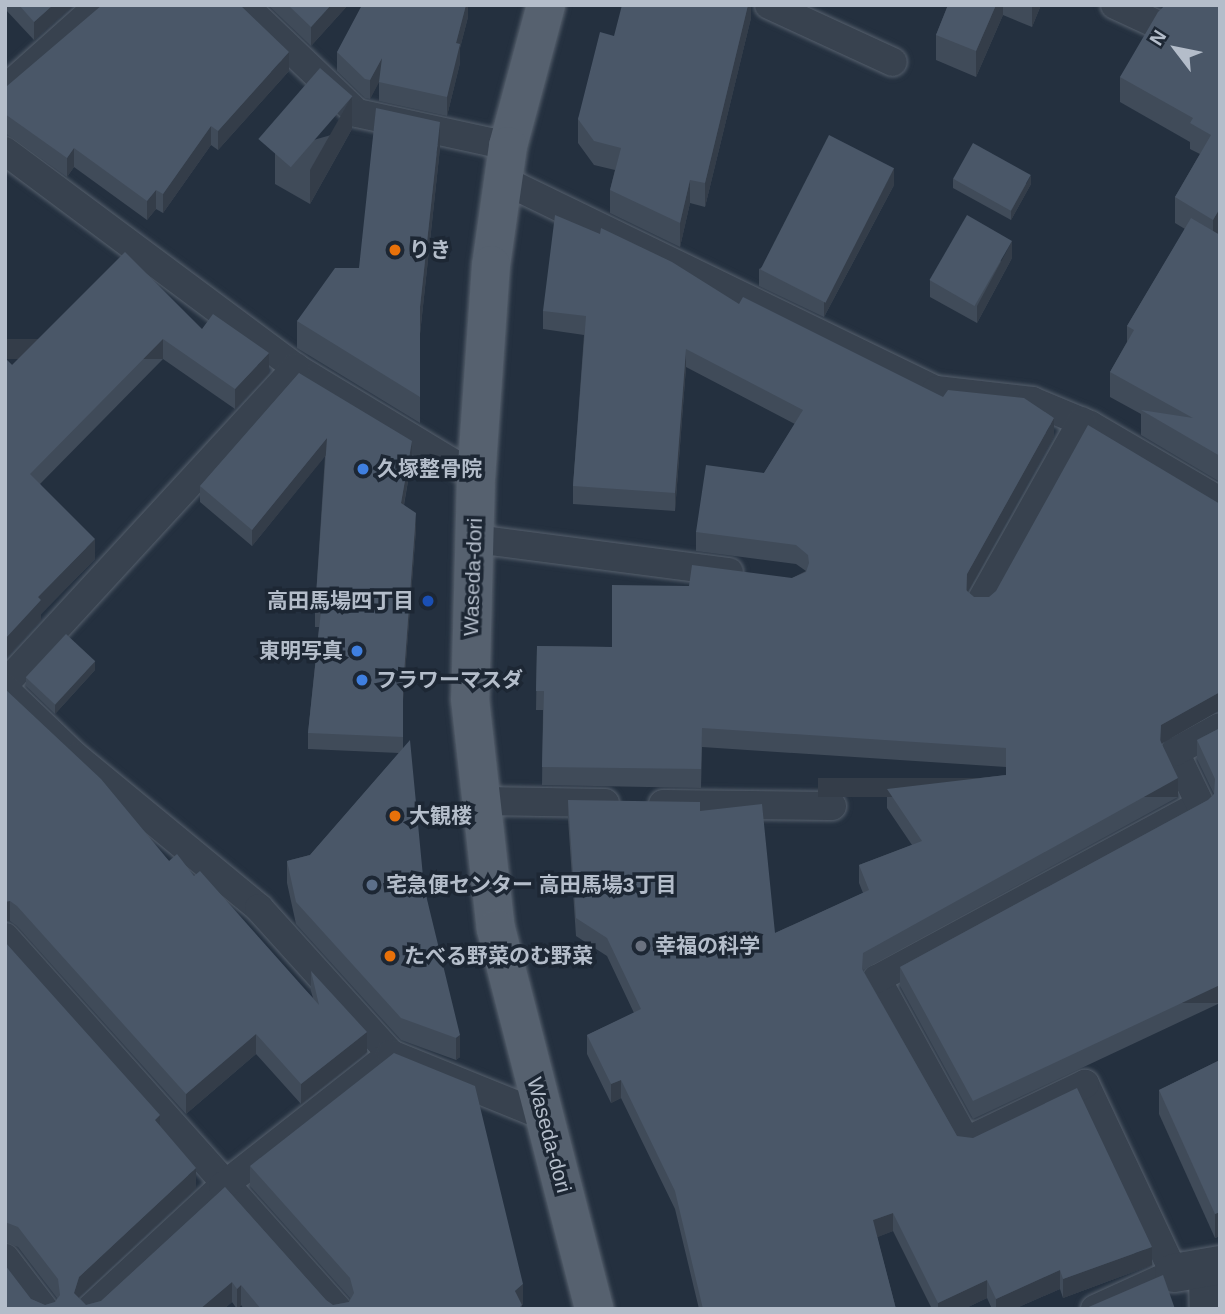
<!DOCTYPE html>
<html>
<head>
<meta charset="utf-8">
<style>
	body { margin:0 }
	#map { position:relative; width:1225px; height:1314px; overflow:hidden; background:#24303f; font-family:Helvetica,"Noto Sans JP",sans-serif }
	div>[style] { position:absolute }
	.roads { filter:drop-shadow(0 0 2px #56606d) drop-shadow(0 0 2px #56606d) }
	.service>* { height:28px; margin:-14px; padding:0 14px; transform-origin:14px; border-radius:14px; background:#38424f }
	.minor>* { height:38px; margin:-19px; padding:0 19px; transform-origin:19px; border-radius:19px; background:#38424f }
	.primary>* { height:38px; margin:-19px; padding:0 19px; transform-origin:19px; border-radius:19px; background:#56616f }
	.wall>* { inset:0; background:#404b59 }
	.shaded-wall>* { inset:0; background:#343d49; transform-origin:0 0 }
	.building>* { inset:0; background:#4a5768; transform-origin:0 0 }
	.dots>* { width:19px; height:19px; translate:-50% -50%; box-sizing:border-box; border:4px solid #1d2734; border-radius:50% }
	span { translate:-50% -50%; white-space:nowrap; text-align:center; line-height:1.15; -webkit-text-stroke:7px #1d2734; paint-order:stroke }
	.poi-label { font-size:21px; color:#b4bdca; font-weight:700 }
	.left { translate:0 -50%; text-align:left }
	.right { translate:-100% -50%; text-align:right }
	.street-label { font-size:21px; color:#b4bdca }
	.frame { position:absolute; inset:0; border:7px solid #b4bdca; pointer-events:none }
	.north { position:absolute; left:1141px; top:14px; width:70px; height:70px; -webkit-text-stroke:5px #1d2734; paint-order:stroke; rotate:302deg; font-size:19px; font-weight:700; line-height:28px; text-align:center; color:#b4bdca }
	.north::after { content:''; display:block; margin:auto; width:24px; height:32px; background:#b4bdca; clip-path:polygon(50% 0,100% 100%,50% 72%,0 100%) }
</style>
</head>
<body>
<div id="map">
	<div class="roads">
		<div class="service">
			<i style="left:244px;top:5px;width:156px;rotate:43.7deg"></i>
			<i style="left:357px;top:113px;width:155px;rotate:12.3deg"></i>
			<i style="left:769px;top:5px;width:136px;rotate:24.7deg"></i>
			<i style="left:1115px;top:5px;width:41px;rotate:24.7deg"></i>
			<i style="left:5px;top:89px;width:126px;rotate:-41.8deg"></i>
			<i style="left:5px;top:151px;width:363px;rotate:36.7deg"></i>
			<i style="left:296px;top:368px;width:210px;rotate:31.2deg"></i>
			<i style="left:501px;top:179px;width:483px;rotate:25.9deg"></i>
			<i style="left:936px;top:390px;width:97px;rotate:6.5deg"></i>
			<i style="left:1032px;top:401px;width:63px;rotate:22.5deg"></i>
			<i style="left:1090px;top:425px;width:151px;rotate:30.3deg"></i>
			<i style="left:475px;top:539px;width:256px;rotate:7.4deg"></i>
			<i style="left:981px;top:601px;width:206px;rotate:-60.7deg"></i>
			<i style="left:5px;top:684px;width:430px;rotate:-47.4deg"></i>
			<i style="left:5px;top:689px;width:98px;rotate:43.8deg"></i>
			<i style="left:76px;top:757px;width:237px;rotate:39.5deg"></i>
			<i style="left:259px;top:908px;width:197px;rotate:47.9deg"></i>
			<i style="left:482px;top:801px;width:123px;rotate:0.9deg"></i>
			<i style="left:663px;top:804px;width:169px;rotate:0.7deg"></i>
			<i style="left:5px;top:937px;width:499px;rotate:48.2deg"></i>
			<i style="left:5px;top:1258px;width:64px;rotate:52.6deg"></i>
			<i style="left:90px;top:1309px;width:181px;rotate:-42.8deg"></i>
			<i style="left:223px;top:1186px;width:214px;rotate:-38.2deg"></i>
			<i style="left:391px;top:1054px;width:165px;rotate:22.1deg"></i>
			<i style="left:1095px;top:1309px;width:87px;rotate:-24.5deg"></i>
			<i style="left:1174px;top:1273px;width:209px;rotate:-115.2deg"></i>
			<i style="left:1085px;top:1084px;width:132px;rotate:154.4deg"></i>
			<i style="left:966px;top:1141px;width:185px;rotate:-118.8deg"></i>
			<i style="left:877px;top:979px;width:367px;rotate:-28.4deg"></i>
			<i style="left:1200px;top:804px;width:58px;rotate:-115.7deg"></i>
			<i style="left:1175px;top:752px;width:51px;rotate:-29.1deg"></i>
		</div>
		<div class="minor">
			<i style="left:1208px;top:1270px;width:39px;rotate:89deg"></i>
			<i style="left:1174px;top:1273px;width:47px;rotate:-9.9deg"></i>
		</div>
		<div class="primary">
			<i style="left:546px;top:5px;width:146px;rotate:105.1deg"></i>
			<i style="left:508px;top:146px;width:120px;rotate:98.1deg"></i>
			<i style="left:491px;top:265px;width:213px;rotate:94deg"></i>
			<i style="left:476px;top:477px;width:222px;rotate:91.5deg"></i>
			<i style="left:470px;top:699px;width:231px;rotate:83.6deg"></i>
			<i style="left:496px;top:929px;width:392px;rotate:75.5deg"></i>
		</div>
	</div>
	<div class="wall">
		<i style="clip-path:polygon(5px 5px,74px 5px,34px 40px,5px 9px)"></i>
		<i style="clip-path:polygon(268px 5px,348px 5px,311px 46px)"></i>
		<i style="clip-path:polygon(468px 5px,468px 17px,460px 48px,460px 63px,447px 116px,379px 101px,379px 81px,370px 99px,365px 98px,337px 71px,337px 52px)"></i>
		<i style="clip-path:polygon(751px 5px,751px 18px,705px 207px,690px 203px,680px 247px,610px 213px,610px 190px,615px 170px,594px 165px,578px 143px,578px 119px,614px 36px)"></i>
		<i style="clip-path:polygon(948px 5px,1041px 5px,1032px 27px,1003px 15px,976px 77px,936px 60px,936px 35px)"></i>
		<i style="clip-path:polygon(1220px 5px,1219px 235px,1220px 482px,1141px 435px,1141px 414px,1110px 397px,1110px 372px,1127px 342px,1127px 326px,1185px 229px,1175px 223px,1175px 197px,1200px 154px,1190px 149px,1190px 142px,1120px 102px,1120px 77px)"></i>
		<i style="clip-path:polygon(289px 71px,218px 150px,211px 145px,163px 213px,156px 209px,147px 220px,74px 167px,67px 177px,5px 133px,5px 90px)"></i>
		<i style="clip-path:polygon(352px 129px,310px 204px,275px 184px,275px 151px)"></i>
		<i style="clip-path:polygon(440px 148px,420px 334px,420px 423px,297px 348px,297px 321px,359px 268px)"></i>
		<i style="clip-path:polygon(953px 179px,1031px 184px,1011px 220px,953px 188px)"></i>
		<i style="clip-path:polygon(894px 185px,824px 317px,759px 286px,759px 269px)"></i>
		<i style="clip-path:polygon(1012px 258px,977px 323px,930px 297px,930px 280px)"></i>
		<i style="clip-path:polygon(739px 304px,943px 397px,1054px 436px,967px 591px,974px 597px,989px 597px,1220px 504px,1220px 710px,1161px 743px,1178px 797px,863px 970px,957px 1136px,1152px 1265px,1063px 1298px,1060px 1289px,1014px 1309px,992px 1309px,987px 1298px,964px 1309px,932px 1309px,893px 1231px,877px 1237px,896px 1309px,699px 1309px,675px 1209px,621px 1098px,611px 1103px,587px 1054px,587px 1035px,634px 1013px,607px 956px,576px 936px,568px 819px,568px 800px,700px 811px,775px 933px,863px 893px,859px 883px,859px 865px,912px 845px,887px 808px,887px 789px,1006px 775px,1006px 767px,702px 747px,701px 788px,542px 785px,543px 710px,536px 710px,537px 646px,612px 647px,689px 586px,792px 578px,806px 571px,796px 564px,696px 551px,696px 532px,764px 473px,795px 424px,686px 367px,675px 511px,573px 504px,573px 486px,584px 335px,543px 329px,543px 311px)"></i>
		<i style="clip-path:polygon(202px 329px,269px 373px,235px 409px,163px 359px,40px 484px,95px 559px,41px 614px,41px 620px,5px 659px,5px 358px,12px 365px)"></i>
		<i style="clip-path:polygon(299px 373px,412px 458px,404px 505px,416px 529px,403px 699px,403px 748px,424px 887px,460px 1057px,456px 1060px,401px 1040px,296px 924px,287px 883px,287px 861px,310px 855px,399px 753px,308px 749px,308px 733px,319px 627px,315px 627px,315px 611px,325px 456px,252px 546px,200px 502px,200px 486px)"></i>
		<i style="clip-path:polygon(95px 670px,55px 714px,26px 686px,26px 677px)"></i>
		<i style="clip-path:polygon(5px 689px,169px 861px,194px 876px,313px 998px,311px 991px,311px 971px,367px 1052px,301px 1104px,256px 1054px,186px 1114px,17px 926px,10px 921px,5px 922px)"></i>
		<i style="clip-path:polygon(1220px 728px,1220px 1003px,973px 1119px,900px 986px,900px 967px,1208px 800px,1214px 794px,1197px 759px,1197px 740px)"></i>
		<i style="clip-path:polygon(5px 942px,160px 1126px,196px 1188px,79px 1297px,86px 1305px,101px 1301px,225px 1187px,326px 1300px,333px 1305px,349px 1302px,350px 1298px,250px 1186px,250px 1166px,523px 1304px,522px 1305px,522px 1309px,244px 1309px,241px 1305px,237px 1309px,232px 1302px,224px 1309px,5px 1309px,31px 1299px,45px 1305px,55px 1302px,57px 1298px,18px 1247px,5px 1242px)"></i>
		<i style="clip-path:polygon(1220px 1060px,1220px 1236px,1215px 1238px,1159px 1114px,1159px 1090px)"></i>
	</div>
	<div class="shaded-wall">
		<i style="clip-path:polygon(53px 5px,74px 5px,34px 40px,34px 22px)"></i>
		<i style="clip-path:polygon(331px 5px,348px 5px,311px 46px,311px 27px)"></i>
		<i style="clip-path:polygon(466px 5px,468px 5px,468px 17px,460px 48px,460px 63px,447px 116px,447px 97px,456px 43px)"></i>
		<i style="clip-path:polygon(748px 5px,751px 5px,751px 18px,705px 207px,705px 183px)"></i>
		<i style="clip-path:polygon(996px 5px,1003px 5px,1003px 15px,976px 77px,976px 51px)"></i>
		<i style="clip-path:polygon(1032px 5px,1041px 5px,1032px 27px)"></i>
		<i style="clip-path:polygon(289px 52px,289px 71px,218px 150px,218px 131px)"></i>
		<i style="clip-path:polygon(382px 58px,382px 77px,370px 99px,370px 80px)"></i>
		<i style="clip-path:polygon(352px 96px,352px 129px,310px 204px,310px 170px)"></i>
		<i style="clip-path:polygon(440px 122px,440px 148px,420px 334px,420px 423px,420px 307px)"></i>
		<i style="clip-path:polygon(211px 126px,211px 145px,163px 213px,163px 194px)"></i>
		<i style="clip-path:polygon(74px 148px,74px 167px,67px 177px,67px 158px)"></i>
		<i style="clip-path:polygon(894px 168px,894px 185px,824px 317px,824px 301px)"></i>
		<i style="clip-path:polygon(1031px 175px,1031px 184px,1011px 220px,1011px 211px)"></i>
		<i style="clip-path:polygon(690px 180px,690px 203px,680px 247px,680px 223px)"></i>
		<i style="clip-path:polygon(156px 190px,156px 209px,147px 220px,147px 201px)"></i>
		<i style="clip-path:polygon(1220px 208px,1220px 234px,1213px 245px,1213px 220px)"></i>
		<i style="clip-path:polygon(1012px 241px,1012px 258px,977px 323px,977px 306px)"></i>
		<i style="left:163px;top:339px;width:20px;height:190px;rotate:90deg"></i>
		<i style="clip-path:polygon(686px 349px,686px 367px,675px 511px,675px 493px)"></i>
		<i style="clip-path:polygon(269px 353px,269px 373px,235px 409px,235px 389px)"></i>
		<i style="clip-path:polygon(1054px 418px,1054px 436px,967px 593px,967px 574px)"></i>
		<i style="clip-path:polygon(327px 438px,327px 454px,252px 546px,252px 530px)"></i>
		<i style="clip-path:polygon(412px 441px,412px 458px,401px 520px,401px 503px)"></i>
		<i style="clip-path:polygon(416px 513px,416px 529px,403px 702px,403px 686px)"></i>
		<i style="clip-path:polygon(95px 539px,95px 559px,41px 614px,41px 620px,5px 659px,5px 639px,38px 597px)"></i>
		<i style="clip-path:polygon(95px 661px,95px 670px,55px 714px,55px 705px)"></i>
		<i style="clip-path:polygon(1220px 692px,1220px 710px,1161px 744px,1160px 759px,1161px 725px)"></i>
		<i style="left:1178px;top:778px;width:19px;height:360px;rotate:90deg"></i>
		<i style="left:10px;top:901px;width:20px;height:5px;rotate:90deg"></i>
		<i style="left:1220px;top:985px;width:18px;height:273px;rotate:90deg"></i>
		<i style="clip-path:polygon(367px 1032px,367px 1052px,301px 1104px,301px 1084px)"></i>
		<i style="clip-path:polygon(256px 1034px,256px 1054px,186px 1114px,186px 1094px)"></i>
		<i style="clip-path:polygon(460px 1035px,460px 1057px,456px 1060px,456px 1038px)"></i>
		<i style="clip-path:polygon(621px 1080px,621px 1098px,611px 1103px,611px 1084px)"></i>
		<i style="clip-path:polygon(160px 1115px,160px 1136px,155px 1120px)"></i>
		<i style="clip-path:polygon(196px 1168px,196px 1188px,79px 1297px,75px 1309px,74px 1293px,79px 1277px)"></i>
		<i style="clip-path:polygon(1220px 1212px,1220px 1236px,1215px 1238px,1215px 1214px)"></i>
		<i style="clip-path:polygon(893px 1213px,893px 1231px,873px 1239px,873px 1220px)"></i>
		<i style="clip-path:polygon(1152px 1247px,1152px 1265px,1063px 1298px,1063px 1279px)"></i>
		<i style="clip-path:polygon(1060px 1270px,1060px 1289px,1014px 1309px,996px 1309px,996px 1299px)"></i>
		<i style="clip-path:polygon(987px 1280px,987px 1298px,964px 1309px,938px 1309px,938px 1303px)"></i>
		<i style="clip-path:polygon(232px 1282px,232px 1302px,224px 1309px,200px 1309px)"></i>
		<i style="clip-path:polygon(523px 1284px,523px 1304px,522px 1305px,522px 1309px,518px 1309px,515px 1291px)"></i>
		<i style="clip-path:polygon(241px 1285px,241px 1305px,237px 1309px,237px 1289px)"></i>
	</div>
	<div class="building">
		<i style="clip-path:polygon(19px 5px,53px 5px,34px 22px)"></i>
		<i style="clip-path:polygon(102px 5px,240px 5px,289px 52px,218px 131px,211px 126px,163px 194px,156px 190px,147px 201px,74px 148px,67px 158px,5px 114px,5px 90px,7px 86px)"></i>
		<i style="clip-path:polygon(288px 5px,331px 5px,311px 27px)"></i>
		<i style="clip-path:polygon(362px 5px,466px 5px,456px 43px,460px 44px,447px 97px,379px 82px,382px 58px,370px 80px,365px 79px,337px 52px)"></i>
		<i style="clip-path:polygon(622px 5px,748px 5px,705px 183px,690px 180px,680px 223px,610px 190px,621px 148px,594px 141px,578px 119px,600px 32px,614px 36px)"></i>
		<i style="clip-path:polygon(948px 5px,996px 5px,976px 51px,936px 35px)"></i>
		<i style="clip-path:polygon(1165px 5px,1220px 5px,1220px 208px,1213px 220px,1175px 197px,1211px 135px,1190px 123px,1193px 118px,1120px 77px,1158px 12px)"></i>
		<i style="left:320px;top:68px;width:43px;height:94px;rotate:41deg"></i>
		<i style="clip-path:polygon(376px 108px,440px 122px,420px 307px,420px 397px,297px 321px,335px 268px,359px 268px)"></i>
		<i style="left:829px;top:135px;width:73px;height:151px;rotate:27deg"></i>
		<i style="left:973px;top:143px;width:66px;height:41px;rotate:29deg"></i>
		<i style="clip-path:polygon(555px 215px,600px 234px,601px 228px,672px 262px,739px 304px,743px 297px,943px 397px,948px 390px,1024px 398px,1054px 418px,967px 574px,966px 590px,974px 597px,989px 597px,996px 591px,1088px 425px,1220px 504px,1220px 692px,1161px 725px,1160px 740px,1178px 778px,863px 953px,862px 969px,957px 1136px,973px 1138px,1077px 1088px,1152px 1247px,1063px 1279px,1060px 1270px,996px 1299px,987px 1280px,938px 1303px,893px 1213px,873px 1220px,896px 1309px,703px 1309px,675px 1191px,621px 1080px,611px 1084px,587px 1035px,641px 1009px,607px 938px,576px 918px,568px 800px,700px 802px,700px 811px,762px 804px,775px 933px,869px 890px,859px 865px,922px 841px,887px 789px,1006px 775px,1006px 748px,702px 728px,701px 769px,542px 767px,544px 691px,536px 691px,537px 646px,612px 647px,612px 585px,689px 586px,692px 565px,792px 578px,806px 572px,809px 563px,808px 555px,796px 545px,696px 532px,706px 465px,764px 473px,803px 410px,686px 349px,675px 493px,573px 486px,586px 316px,543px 311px)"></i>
		<i style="left:967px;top:215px;width:52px;height:75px;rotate:30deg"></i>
		<i style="clip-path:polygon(1191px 218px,1220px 235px,1220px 456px,1141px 410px,1193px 418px,1110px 372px,1134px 330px,1127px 326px)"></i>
		<i style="clip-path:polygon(125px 252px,202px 329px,213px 314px,269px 353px,235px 389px,163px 339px,30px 474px,95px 539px,38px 597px,41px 600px,5px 639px,5px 358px,12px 365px)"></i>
		<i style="clip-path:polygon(299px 373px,412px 441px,401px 503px,416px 513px,403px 686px,403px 737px,308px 733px,321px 611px,315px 611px,327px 438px,252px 530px,200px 486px)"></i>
		<i style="left:66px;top:634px;width:40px;height:59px;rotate:43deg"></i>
		<i style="clip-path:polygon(5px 689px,101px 779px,169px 861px,177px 854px,194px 876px,200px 871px,319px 1005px,311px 971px,367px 1032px,301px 1084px,256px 1034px,186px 1094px,17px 906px,10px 901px,5px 902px)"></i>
		<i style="clip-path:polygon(1220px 728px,1220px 985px,973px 1101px,900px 967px,1208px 800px,1214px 794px,1215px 779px,1197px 740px)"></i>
		<i style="clip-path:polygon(410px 740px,424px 887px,460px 1035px,456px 1038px,401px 1018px,296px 902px,287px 861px,310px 855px)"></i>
		<i style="clip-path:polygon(5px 942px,160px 1115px,155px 1120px,196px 1168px,79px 1277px,74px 1293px,86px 1305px,101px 1301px,225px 1187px,326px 1300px,333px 1305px,349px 1302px,354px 1293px,350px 1278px,250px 1166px,394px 1053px,475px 1086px,523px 1284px,515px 1291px,522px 1305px,518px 1309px,261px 1309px,241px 1285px,237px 1289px,232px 1282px,200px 1309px,5px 1309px,5px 1265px,31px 1299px,45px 1305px,55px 1302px,60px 1295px,58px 1279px,18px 1227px,5px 1222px)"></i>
		<i style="clip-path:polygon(1220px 1060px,1220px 1212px,1215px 1214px,1159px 1090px)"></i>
		<i style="clip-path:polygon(1163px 1275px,1175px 1309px,1084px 1309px)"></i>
	</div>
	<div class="dots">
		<i style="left:395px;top:250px;background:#e8710a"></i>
		<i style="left:363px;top:469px;background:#3f7fe0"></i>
		<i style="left:428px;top:601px;background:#1a4fb4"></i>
		<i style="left:357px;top:651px;background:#3f7fe0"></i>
		<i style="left:362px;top:680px;background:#3f7fe0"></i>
		<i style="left:395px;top:816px;background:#e8710a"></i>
		<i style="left:372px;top:885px;background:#5c6f8a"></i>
		<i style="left:641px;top:946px;background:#6b7280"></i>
		<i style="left:390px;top:956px;background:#e8710a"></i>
	</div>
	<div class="poi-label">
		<span class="left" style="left:409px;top:250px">りき</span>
		<span class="left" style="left:377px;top:469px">久塚整骨院</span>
		<span class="right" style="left:414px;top:601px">高田馬場四丁目</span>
		<span class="right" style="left:343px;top:651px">東明写真</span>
		<span class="left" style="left:376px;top:680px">フラワーマスダ</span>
		<span class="left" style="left:409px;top:816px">大観楼</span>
		<span class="left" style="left:386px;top:885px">宅急便センター 高田馬場3丁目</span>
		<span class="left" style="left:655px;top:946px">幸福の科学</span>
		<span class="left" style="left:404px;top:956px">たべる野菜のむ野菜</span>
	</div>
	<div class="street-label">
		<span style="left:473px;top:577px;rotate:-88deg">Waseda-dori</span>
		<span style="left:549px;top:1135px;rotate:75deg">Waseda-dori</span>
	</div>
	<div class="frame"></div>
	<div class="north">N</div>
</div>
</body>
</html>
